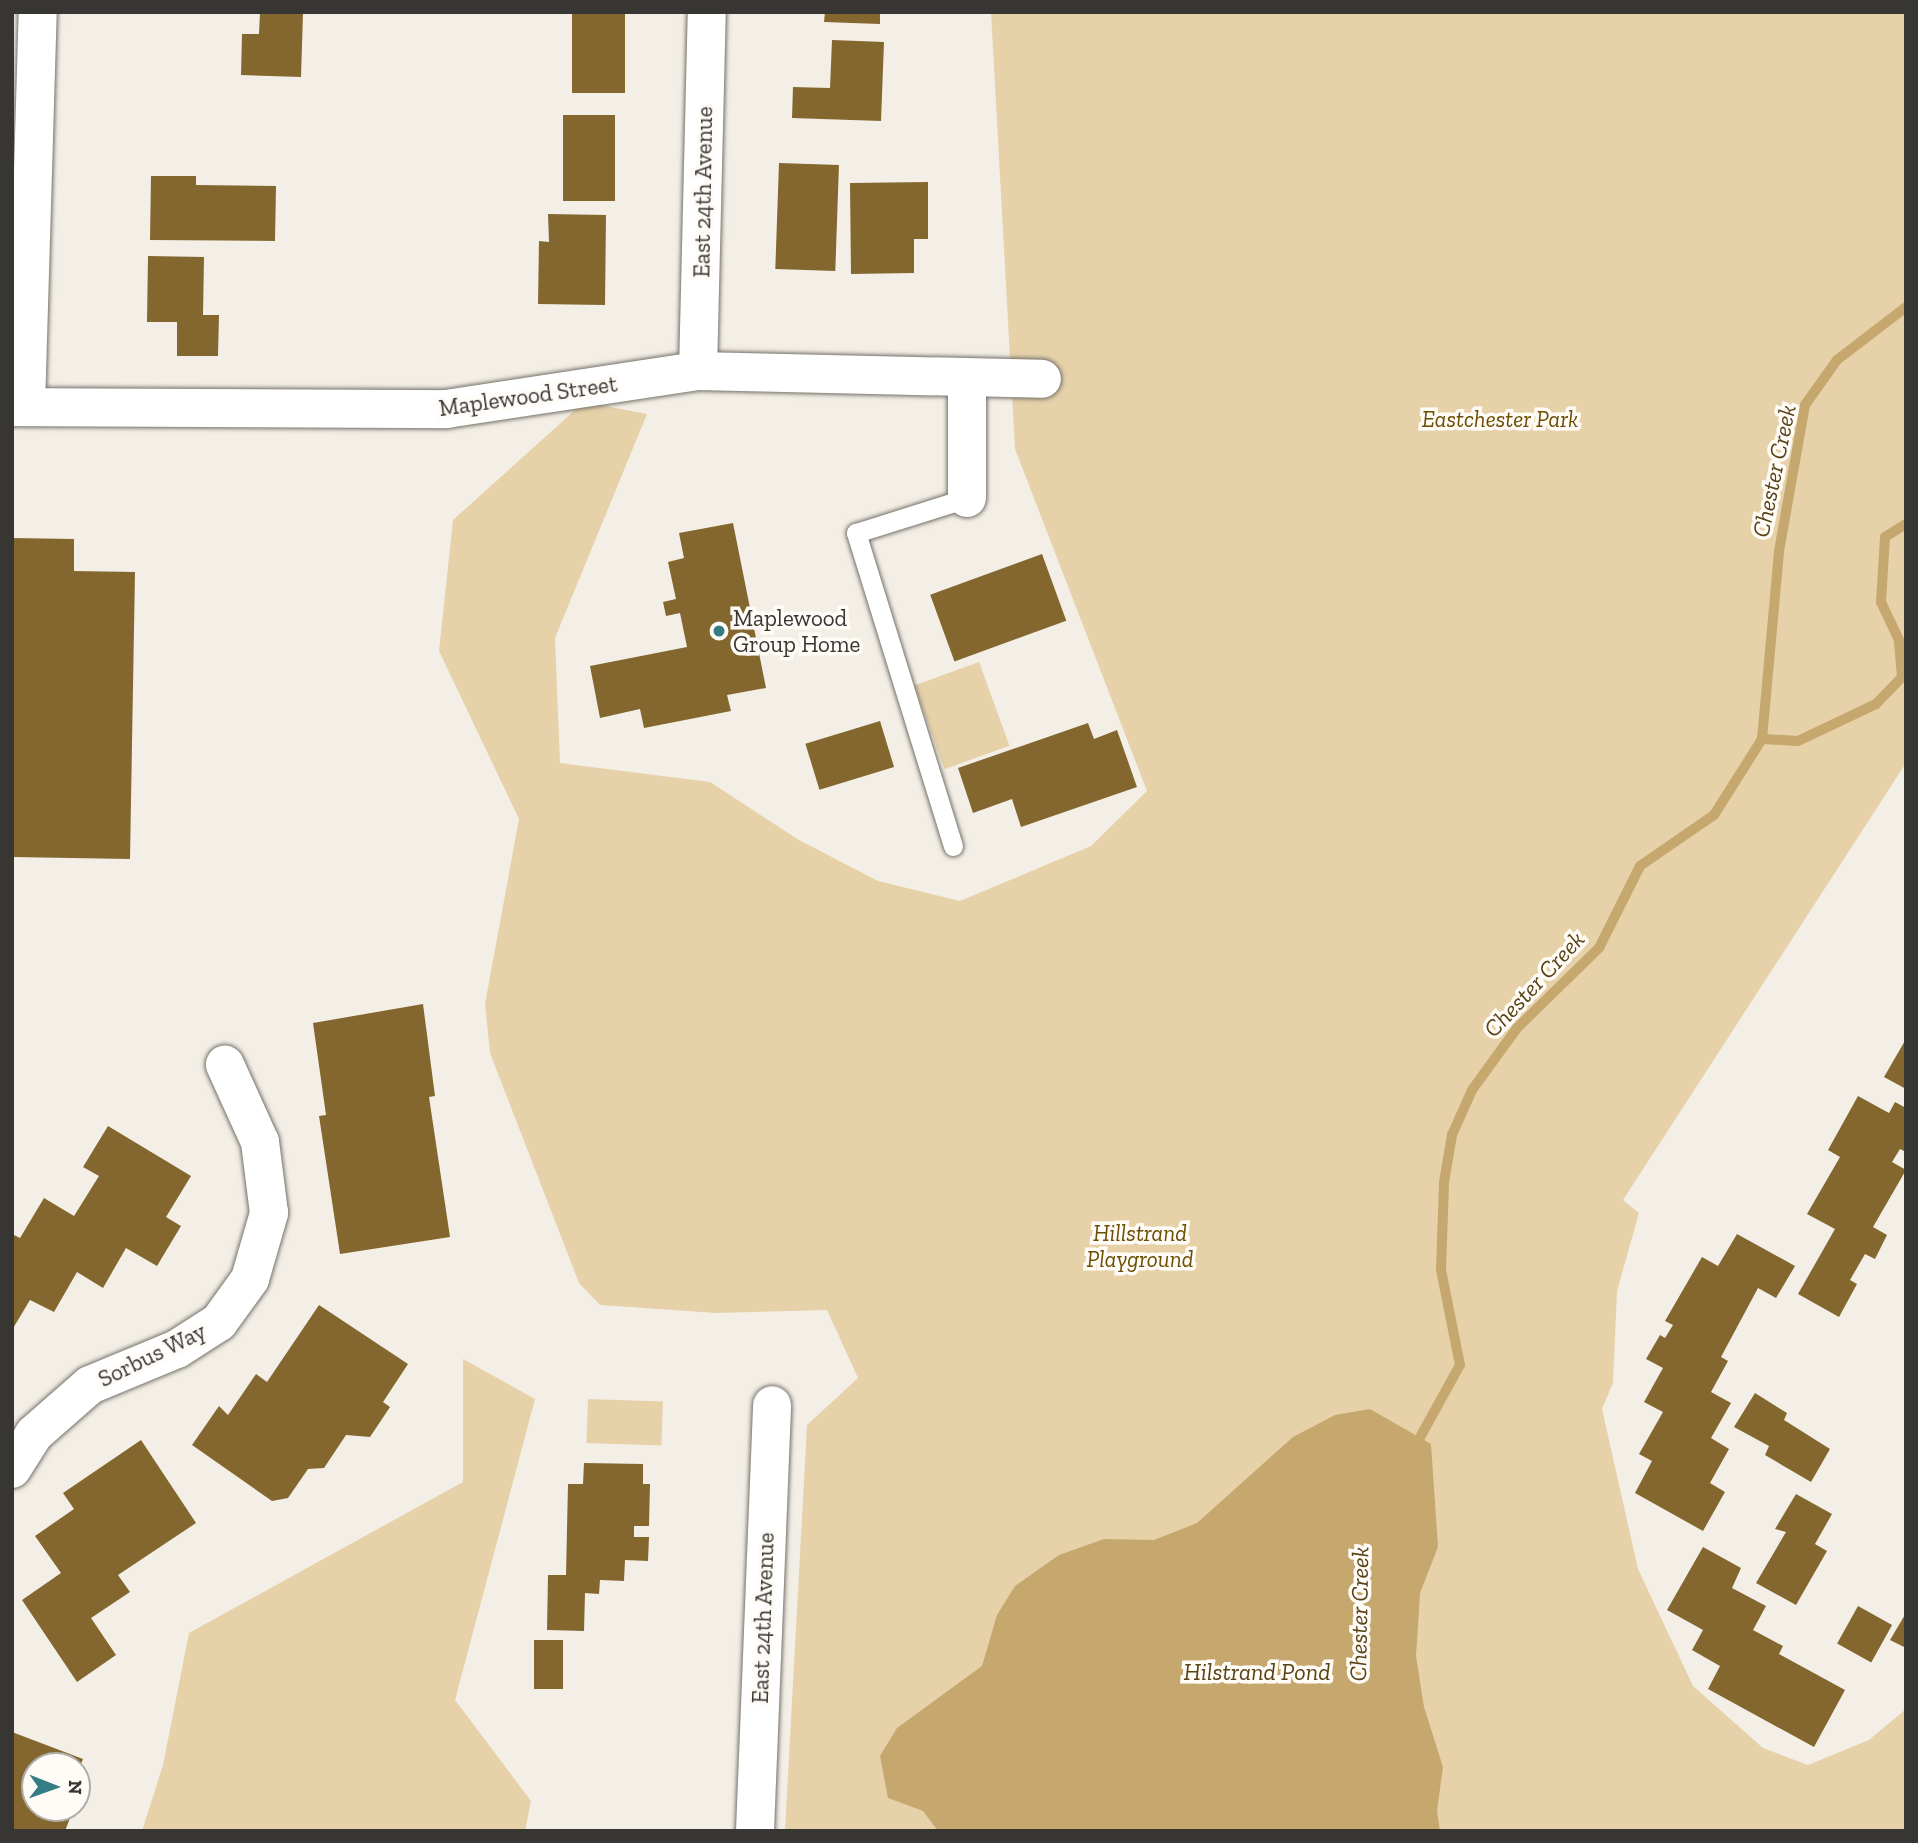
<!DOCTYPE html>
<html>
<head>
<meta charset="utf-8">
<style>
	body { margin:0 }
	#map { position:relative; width:1918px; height:1843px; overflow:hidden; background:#f3efe6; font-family:"Zilla Slab",serif }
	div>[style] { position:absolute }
	.green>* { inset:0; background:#e6d1a9; transform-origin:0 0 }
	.water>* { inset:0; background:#c6a86f }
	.stream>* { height:10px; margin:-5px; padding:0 5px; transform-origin:5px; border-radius:5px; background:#c6a86f }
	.building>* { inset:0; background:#83672f; transform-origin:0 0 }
	.roads { filter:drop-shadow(0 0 2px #76726a) drop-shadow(0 0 2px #76726a) }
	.service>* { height:19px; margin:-9.5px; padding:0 9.5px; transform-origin:9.5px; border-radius:9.5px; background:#fff }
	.minor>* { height:38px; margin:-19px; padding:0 19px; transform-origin:19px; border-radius:19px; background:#fff }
	.dots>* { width:19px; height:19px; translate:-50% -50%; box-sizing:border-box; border:4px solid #fffcf7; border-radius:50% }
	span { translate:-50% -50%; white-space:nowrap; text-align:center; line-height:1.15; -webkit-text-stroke:7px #fffcf7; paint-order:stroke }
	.street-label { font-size:23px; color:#383633 }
	.park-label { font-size:23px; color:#6c4e03; font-style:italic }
	.poi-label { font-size:23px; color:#383633 }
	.left { translate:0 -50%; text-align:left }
	.water-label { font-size:24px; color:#584316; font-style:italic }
	.frame { position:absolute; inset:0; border:14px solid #383633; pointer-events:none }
	.north { position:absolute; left:21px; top:1752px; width:70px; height:70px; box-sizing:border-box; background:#fffcf7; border:2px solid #afada9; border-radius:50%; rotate:91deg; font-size:19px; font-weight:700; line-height:28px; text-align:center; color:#383633 }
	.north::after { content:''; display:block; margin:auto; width:24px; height:32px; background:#357d84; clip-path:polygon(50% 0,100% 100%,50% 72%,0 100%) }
</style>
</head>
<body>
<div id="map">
	<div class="green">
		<i style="clip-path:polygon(991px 12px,1906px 12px,1906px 763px,1623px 1200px,1639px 1213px,1617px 1291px,1613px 1383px,1602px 1409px,1638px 1569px,1693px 1686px,1763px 1748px,1808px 1765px,1869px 1740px,1906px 1709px,1906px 1831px,785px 1831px,807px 1425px,858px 1378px,827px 1310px,716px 1313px,600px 1305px,579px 1283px,490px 1053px,485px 1004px,519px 819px,439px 651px,453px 520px,584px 402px,647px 414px,555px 638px,560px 763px,710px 782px,799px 840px,878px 881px,960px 901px,1091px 846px,1147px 791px,1015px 449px)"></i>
		<i style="left:979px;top:662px;width:89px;height:69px;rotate:70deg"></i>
		<i style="clip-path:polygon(463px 1359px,535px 1399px,455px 1700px,531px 1801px,525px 1831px,142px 1831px,163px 1765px,189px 1633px,463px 1482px)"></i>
		<i style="left:588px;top:1399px;width:75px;height:44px;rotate:2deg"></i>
	</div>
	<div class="water">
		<i style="clip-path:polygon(1370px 1409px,1431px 1444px,1438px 1547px,1420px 1593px,1416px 1656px,1424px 1707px,1443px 1767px,1437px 1811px,1440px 1831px,938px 1831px,923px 1811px,888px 1798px,880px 1756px,897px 1728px,982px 1666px,997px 1615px,1015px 1586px,1059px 1555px,1104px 1539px,1154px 1540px,1197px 1523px,1293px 1437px,1335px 1415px)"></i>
	</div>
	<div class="stream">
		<i style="left:1762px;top:739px;width:36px;rotate:3deg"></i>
		<i style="left:1798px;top:741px;width:86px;rotate:-25.4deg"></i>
		<i style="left:1876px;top:704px;width:37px;rotate:-46deg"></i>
		<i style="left:1902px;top:677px;width:37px;rotate:-95deg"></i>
		<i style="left:1899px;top:640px;width:42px;rotate:-115.3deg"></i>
		<i style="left:1881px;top:602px;width:65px;rotate:-86.5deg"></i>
		<i style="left:1885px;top:537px;width:25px;rotate:-32deg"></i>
		<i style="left:1413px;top:1450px;width:97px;rotate:-61.1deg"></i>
		<i style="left:1460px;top:1365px;width:97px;rotate:-101.3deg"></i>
		<i style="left:1441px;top:1270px;width:88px;rotate:-88deg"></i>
		<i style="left:1444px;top:1182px;width:48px;rotate:-80.3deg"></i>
		<i style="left:1452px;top:1135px;width:49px;rotate:-66deg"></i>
		<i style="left:1472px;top:1090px;width:77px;rotate:-54deg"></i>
		<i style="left:1517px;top:1028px;width:115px;rotate:-44.3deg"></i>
		<i style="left:1599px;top:948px;width:92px;rotate:-63.4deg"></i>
		<i style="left:1640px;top:866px;width:90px;rotate:-34.6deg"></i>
		<i style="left:1714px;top:815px;width:90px;rotate:-57.7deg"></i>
		<i style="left:1762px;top:739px;width:189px;rotate:-84.8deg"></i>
		<i style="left:1779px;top:551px;width:148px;rotate:-79.9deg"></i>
		<i style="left:1805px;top:405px;width:55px;rotate:-54.6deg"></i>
		<i style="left:1837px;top:360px;width:87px;rotate:-37.5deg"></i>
	</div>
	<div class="building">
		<i style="clip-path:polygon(260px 12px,303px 13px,301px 77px,241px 75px,242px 34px,259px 34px)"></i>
		<i style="left:572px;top:12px;width:53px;height:81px"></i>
		<i style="clip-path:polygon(825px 12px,880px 12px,880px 24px,824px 22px)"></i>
		<i style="clip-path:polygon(832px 40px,884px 42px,881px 121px,792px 118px,793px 87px,830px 88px)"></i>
		<i style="left:563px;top:115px;width:52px;height:86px"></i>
		<i style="left:779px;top:163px;width:60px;height:106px;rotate:2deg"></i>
		<i style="clip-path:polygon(151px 176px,196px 176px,196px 185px,276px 186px,275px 241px,150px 240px)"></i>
		<i style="clip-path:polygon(928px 182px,928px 239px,914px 239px,914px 273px,851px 274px,850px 183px)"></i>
		<i style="clip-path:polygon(548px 214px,606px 215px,605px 305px,538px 304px,539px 241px,549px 242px)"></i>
		<i style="clip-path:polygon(148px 256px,204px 257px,203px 315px,219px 315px,218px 356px,177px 356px,177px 322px,147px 322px)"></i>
		<i style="clip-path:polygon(733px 523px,766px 688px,727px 695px,731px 711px,644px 728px,640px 709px,600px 718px,590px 666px,687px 647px,680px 613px,666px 616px,663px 602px,676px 599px,668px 562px,684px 558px,679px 533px)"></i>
		<i style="clip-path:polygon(12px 538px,74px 539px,74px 571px,135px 572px,130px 859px,12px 857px)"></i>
		<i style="left:1042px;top:554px;width:71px;height:119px;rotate:70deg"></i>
		<i style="left:880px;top:721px;width:48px;height:78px;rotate:73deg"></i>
		<i style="clip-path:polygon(1088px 723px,1094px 739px,1117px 730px,1137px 787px,1021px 827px,1012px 799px,973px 813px,958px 768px)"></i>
		<i style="clip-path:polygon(423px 1004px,435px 1096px,429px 1097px,450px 1237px,340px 1254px,319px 1116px,326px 1115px,313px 1023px)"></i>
		<i style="clip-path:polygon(1906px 1039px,1906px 1089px,1884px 1077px)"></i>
		<i style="clip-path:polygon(1858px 1096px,1889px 1113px,1895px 1102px,1906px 1108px,1906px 1152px,1900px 1149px,1892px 1162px,1906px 1170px,1873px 1227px,1887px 1235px,1875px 1259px,1865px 1254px,1850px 1280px,1857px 1284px,1839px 1317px,1798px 1294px,1835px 1229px,1807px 1214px,1840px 1157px,1828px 1150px)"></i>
		<i style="clip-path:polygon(108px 1126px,191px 1176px,166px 1217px,181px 1226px,157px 1266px,126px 1248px,103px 1288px,77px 1272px,54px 1312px,30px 1300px,12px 1330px,12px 1234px,20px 1238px,44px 1198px,74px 1216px,99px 1176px,83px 1167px)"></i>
		<i style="clip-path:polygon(1737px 1234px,1795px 1266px,1776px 1298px,1758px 1288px,1721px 1357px,1728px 1361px,1711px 1392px,1731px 1403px,1711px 1438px,1729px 1449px,1710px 1483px,1725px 1492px,1703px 1531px,1635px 1493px,1652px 1461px,1639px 1454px,1663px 1412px,1644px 1402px,1663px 1368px,1646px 1359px,1660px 1335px,1665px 1338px,1673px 1325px,1665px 1321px,1702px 1257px,1718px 1266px)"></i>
		<i style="clip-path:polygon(319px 1305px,408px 1364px,383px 1402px,390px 1407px,370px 1437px,346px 1435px,324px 1468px,308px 1469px,288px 1498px,272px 1501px,192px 1445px,219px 1406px,228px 1415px,256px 1374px,267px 1382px)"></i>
		<i style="clip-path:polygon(1755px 1393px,1787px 1413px,1784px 1420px,1830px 1449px,1811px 1482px,1765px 1455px,1769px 1446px,1734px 1427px)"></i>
		<i style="clip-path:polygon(141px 1440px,196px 1523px,118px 1575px,130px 1592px,91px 1618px,116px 1655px,77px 1682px,22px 1600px,61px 1573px,35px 1536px,74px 1509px,63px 1493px)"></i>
		<i style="clip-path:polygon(584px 1463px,643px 1464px,643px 1484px,650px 1484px,649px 1526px,634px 1526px,634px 1537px,649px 1537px,648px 1561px,625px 1560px,624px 1581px,600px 1580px,599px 1594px,585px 1593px,584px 1631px,547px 1630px,548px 1575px,566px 1575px,568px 1484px,583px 1484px)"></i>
		<i style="clip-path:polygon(1796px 1494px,1832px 1514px,1815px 1544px,1827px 1551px,1796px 1605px,1756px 1583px,1786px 1532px,1775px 1529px)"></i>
		<i style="clip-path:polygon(1703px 1547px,1741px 1568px,1732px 1588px,1766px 1606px,1753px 1630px,1783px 1646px,1779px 1654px,1845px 1690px,1814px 1747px,1708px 1689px,1720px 1666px,1692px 1650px,1703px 1630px,1667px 1610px)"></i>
		<i style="left:1858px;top:1606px;width:39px;height:43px;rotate:29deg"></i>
		<i style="clip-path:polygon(1906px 1613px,1906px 1648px,1890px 1640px)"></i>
		<i style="left:534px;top:1640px;width:29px;height:49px"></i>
		<i style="clip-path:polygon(12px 1732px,83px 1759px,77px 1774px,77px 1766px,35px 1766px,35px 1808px,74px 1808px,65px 1831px,12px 1831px)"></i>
	</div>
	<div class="roads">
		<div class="service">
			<i style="left:953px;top:846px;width:328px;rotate:-107.2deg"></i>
			<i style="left:856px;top:533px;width:116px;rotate:-17.5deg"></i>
		</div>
		<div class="minor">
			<i style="left:698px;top:371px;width:359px;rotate:-88.6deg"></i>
			<i style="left:12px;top:407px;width:434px;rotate:0.3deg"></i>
			<i style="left:446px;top:409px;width:255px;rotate:-8.6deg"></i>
			<i style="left:698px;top:371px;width:344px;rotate:1.3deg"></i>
			<i style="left:26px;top:407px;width:395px;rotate:-88.3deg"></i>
			<i style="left:967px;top:498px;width:121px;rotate:-90deg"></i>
			<i style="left:12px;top:1469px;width:41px;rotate:-57.8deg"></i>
			<i style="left:34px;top:1434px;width:74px;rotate:-41.2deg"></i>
			<i style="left:90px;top:1385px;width:94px;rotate:-22.5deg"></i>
			<i style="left:177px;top:1349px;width:50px;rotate:-32.7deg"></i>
			<i style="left:219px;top:1322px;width:53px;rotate:-54.2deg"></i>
			<i style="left:250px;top:1279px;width:69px;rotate:-73.9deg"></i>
			<i style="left:269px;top:1213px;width:72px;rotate:-97.2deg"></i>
			<i style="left:260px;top:1142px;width:85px;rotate:-114.4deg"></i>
			<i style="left:755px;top:1831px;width:426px;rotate:-87.7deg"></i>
		</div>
	</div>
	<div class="dots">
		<i style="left:719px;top:631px;background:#357d84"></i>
	</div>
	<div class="street-label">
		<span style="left:703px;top:192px;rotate:-89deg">East 24th Avenue</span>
		<span style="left:528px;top:396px;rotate:-8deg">Maplewood Street</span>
		<span style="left:152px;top:1355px;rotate:-26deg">Sorbus Way</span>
		<span style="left:763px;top:1618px;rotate:-88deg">East 24th Avenue</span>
	</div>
	<div class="park-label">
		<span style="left:1500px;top:419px">Eastchester Park</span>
		<span style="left:1140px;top:1246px">Hillstrand<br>Playground</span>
	</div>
	<div class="poi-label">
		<span class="left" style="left:733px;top:631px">Maplewood<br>Group Home</span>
	</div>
	<div class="water-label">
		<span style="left:1774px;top:471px;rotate:-78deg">Chester Creek</span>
		<span style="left:1534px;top:984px;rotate:-47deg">Chester Creek</span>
		<span style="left:1359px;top:1614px;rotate:-89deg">Chester Creek</span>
		<span style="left:1257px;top:1672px">Hilstrand Pond</span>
	</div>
	<div class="frame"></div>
	<div class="north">N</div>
</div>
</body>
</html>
